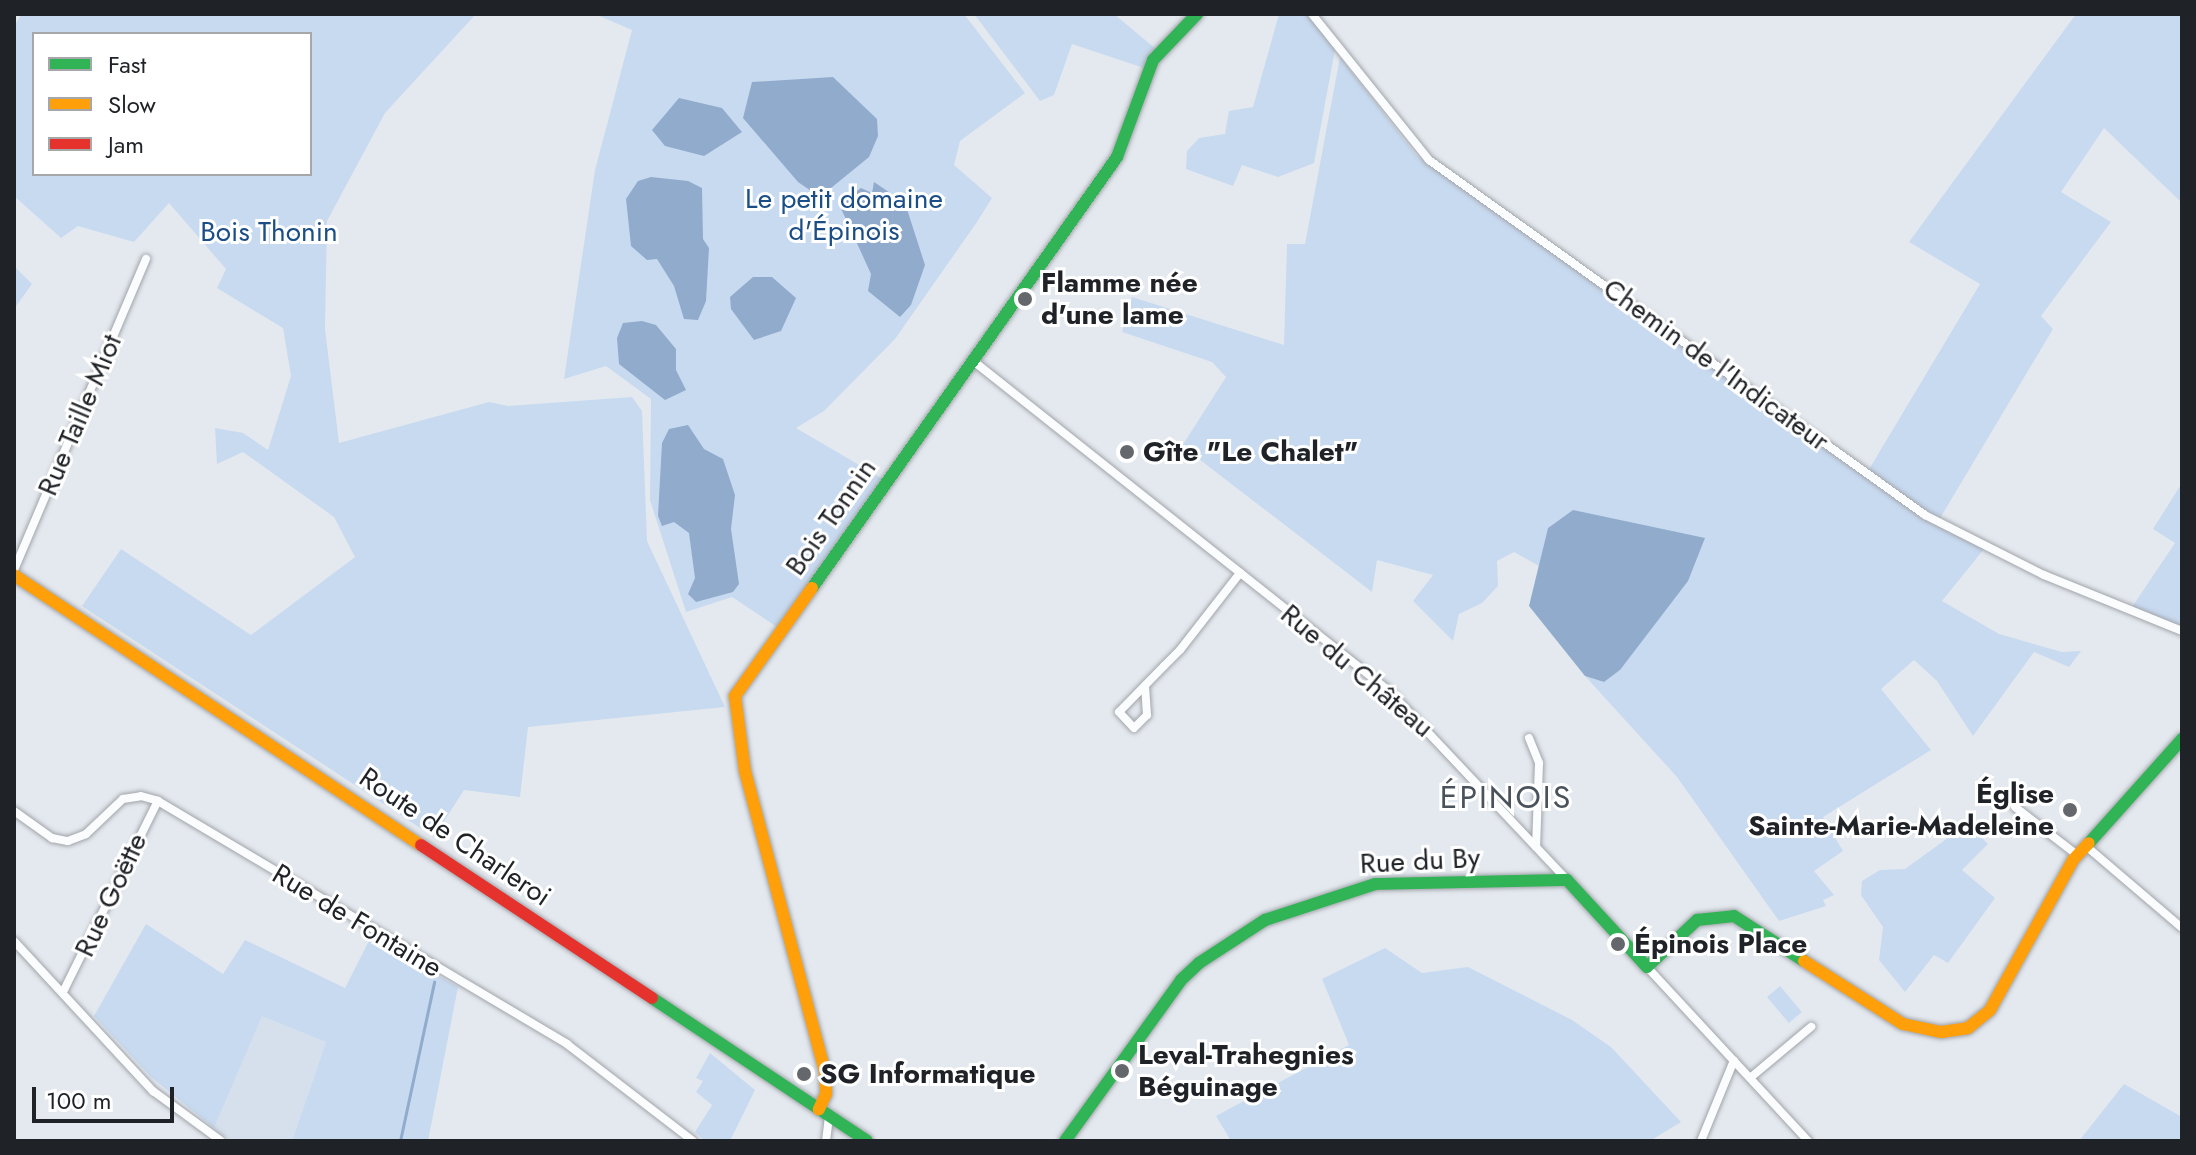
<!DOCTYPE html>
<html>
<head>
<meta charset="utf-8">
<style>
	body { margin:0 }
	#map { position:relative; width:2196px; height:1155px; overflow:hidden; background:#e4e9ef; font-family:Jost,sans-serif }
	div>[style] { position:absolute }
	.built>* { inset:0; background:#d6e0ed }
	.green>* { inset:0; background:#c8daf0; transform-origin:0 0 }
	.water>* { inset:0; background:#90abcb }
	.stream>* { height:3px; margin:-1.5px; padding:0 1.5px; transform-origin:1.5px; border-radius:1.5px; background:#90abcb }
	.roads { filter:drop-shadow(0 0 2px #a1a5aa) drop-shadow(0 0 2px #a1a5aa) }
	.street>* { height:8px; margin:-4px; padding:0 4px; transform-origin:4px; border-radius:4px; background:#fbfcfd }
	.fast>* { height:12px; margin:-6px; padding:0 6px; transform-origin:6px; border-radius:6px; background:#30b455 }
	.slow>* { height:12px; margin:-6px; padding:0 6px; transform-origin:6px; border-radius:6px; background:#ff9f0a }
	.jam>* { height:12px; margin:-6px; padding:0 6px; transform-origin:6px; border-radius:6px; background:#e5322d }
	.dots>* { width:22px; height:22px; translate:-50% -50%; box-sizing:border-box; border:4px solid #fff; border-radius:50% }
	span { translate:-50% -50%; white-space:nowrap; text-align:center; line-height:1.15; -webkit-text-stroke:6px #fff; paint-order:stroke }
	.park-label { font-size:28px; color:#1b4e86 }
	.poi-label { font-size:28px; color:#1f2227; font-weight:700 }
	.left { translate:0 -50%; text-align:left }
	.right { translate:-100% -50%; text-align:right }
	.street-label { font-size:28px; color:#1f2227 }
	.quarter-label { font-size:32px; color:#4a525b; letter-spacing:2px }
	.frame { position:absolute; inset:0; border:16px solid #1f2227; pointer-events:none }
	.legend { position:absolute; left:32px; top:32px; width:280px; height:144px; box-sizing:border-box; background:#fff; border:2px solid #a5a7a9; margin:0; padding:10px 14px; list-style:none; font-size:24px; color:#1f2227 }
	.legend li { display:flex; align-items:center; gap:16px; height:40px }
	.legend b { width:40px; border:2px solid #a5a7a9 }
	.scale { position:absolute; left:32px; top:1087px; width:142px; height:36px; box-sizing:border-box; border:4px solid #1f2227; border-top:0; padding-left:10px; font-size:24px; line-height:28px; white-space:nowrap; color:#1f2227; -webkit-text-stroke:6px #fff; paint-order:stroke }
</style>
</head>
<body>
<div id="map">
	<div class="built">
		<i style="clip-path:polygon(262px 1015px,326px 1042px,292px 1141px,231px 1141px,214px 1128px)"></i>
	</div>
	<div class="green">
		<i style="clip-path:polygon(evenodd,22px 14px,476px 14px,385px 113px,327px 221px,325px 329px,339px 443px,489px 402px,508px 406px,632px 397px,642px 411px,647px 541px,725px 707px,528px 727px,520px 797px,464px 790px,434px 837px,82px 606px,121px 549px,251px 635px,355px 557px,334px 517px,243px 452px,217px 464px,215px 428px,243px 433px,268px 450px,291px 376px,283px 328px,217px 288px,226px 269px,169px 203px,134px 242px,78px 226px,61px 238px,14px 196px,14px 26px,22px 14px,34px 34px,310px 34px,310px 174px,34px 174px,34px 34px)"></i>
		<i style="clip-path:polygon(595px 14px,964px 14px,1025px 93px,960px 141px,954px 165px,992px 198px,977px 222px,895px 339px,824px 411px,796px 428px,883px 479px,777px 627px,732px 597px,686px 612px,650px 500px,651px 399px,606px 366px,564px 379px,595px 170px,632px 30px)"></i>
		<i style="clip-path:polygon(974px 14px,1114px 14px,1156px 49px,1144px 68px,1072px 44px,1054px 95px,1040px 101px)"></i>
		<i style="clip-path:polygon(1279px 14px,1308px 14px,1335px 50px,1314px 163px,1278px 177px,1242px 165px,1233px 186px,1186px 169px,1187px 151px,1199px 138px,1225px 134px,1229px 111px,1253px 107px)"></i>
		<i style="clip-path:polygon(2076px 14px,2182px 14px,2182px 203px,2104px 128px,2061px 192px,2111px 222px,2041px 316px,2053px 329px,1939px 520px,1868px 471px,1980px 284px,1909px 242px)"></i>
		<i style="clip-path:polygon(1340px 57px,1416px 155px,1921px 517px,1984px 549px,1942px 601px,1999px 634px,2062px 652px,2081px 651px,2069px 667px,2034px 652px,1973px 736px,1937px 681px,1914px 660px,1881px 689px,1931px 750px,1823px 817px,1843px 851px,1814px 871px,1834px 895px,1823px 900px,1826px 906px,1779px 921px,1677px 777px,1585px 676px,1604px 682px,1620px 670px,1573px 510px,1548px 528px,1539px 566px,1514px 552px,1497px 561px,1498px 586px,1482px 603px,1459px 614px,1453px 641px,1413px 601px,1433px 575px,1377px 560px,1372px 592px,1182px 446px,1226px 377px,1212px 362px,1122px 332px,1132px 297px,1284px 345px,1287px 244px,1305px 244px)"></i>
		<i style="clip-path:polygon(14px 266px,32px 284px,14px 309px)"></i>
		<i style="clip-path:polygon(2182px 483px,2182px 628px,2132px 607px,2175px 543px,2153px 529px)"></i>
		<i style="clip-path:polygon(1974px 819px,1985px 830px,1980px 836px,1988px 844px,1962px 870px,1995px 898px,1948px 963px,1934px 955px,1905px 992px,1879px 960px,1883px 927px,1861px 895px,1862px 881px,1880px 870px,1905px 869px)"></i>
		<i style="clip-path:polygon(146px 924px,223px 974px,245px 940px,345px 988px,371px 937px,458px 987px,428px 1141px,292px 1141px,326px 1042px,262px 1016px,214px 1128px,151px 1077px,94px 1016px)"></i>
		<i style="clip-path:polygon(1385px 948px,1422px 973px,1468px 967px,1572px 1020px,1611px 1047px,1681px 1122px,1650px 1141px,1231px 1141px,1216px 1116px,1349px 1045px,1322px 979px)"></i>
		<i style="left:1780px;top:986px;width:34px;height:17px;rotate:50deg"></i>
		<i style="clip-path:polygon(710px 1053px,755px 1090px,730px 1141px,705px 1141px,695px 1132px,712px 1105px,696px 1092px,703px 1081px,696px 1078px)"></i>
		<i style="clip-path:polygon(2124px 1084px,2182px 1117px,2182px 1141px,2079px 1141px)"></i>
	</div>
	<div class="water">
		<i style="clip-path:polygon(833px 77px,877px 119px,878px 136px,869px 157px,820px 197px,798px 182px,743px 118px,752px 82px)"></i>
		<i style="clip-path:polygon(679px 98px,722px 108px,742px 132px,704px 156px,665px 146px,652px 130px)"></i>
		<i style="clip-path:polygon(651px 177px,688px 181px,702px 188px,703px 239px,709px 248px,706px 301px,698px 320px,684px 319px,674px 286px,657px 259px,647px 260px,631px 246px,626px 199px,638px 181px)"></i>
		<i style="clip-path:polygon(874px 182px,905px 203px,925px 265px,911px 305px,900px 317px,868px 291px,871px 274px,839px 204px,861px 188px,872px 193px)"></i>
		<i style="clip-path:polygon(753px 277px,772px 277px,796px 298px,781px 331px,754px 340px,731px 309px,730px 297px)"></i>
		<i style="clip-path:polygon(642px 321px,656px 325px,676px 349px,676px 370px,686px 390px,665px 400px,619px 364px,617px 338px,623px 323px)"></i>
		<i style="clip-path:polygon(688px 425px,704px 449px,723px 459px,735px 495px,731px 529px,739px 584px,733px 592px,696px 602px,688px 594px,695px 578px,689px 533px,674px 522px,662px 526px,658px 516px,662px 443px,669px 429px)"></i>
		<i style="clip-path:polygon(1573px 510px,1705px 538px,1688px 581px,1620px 670px,1604px 682px,1585px 676px,1529px 606px,1548px 528px)"></i>
	</div>
	<div class="stream">
		<i style="left:400px;top:1141px;width:163px;rotate:-77.9deg"></i>
	</div>
	<div class="roads">
		<div class="street">
			<i style="left:1312px;top:14px;width:187px;rotate:51.3deg"></i>
			<i style="left:1429px;top:160px;width:610px;rotate:35.59deg"></i>
			<i style="left:1925px;top:515px;width:133px;rotate:26.8deg"></i>
			<i style="left:2044px;top:575px;width:149px;rotate:22.1deg"></i>
			<i style="left:972px;top:360px;width:532px;rotate:38.44deg"></i>
			<i style="left:1389px;top:691px;width:260px;rotate:46.7deg"></i>
			<i style="left:14px;top:570px;width:338px;rotate:-67deg"></i>
			<i style="left:1145px;top:686px;width:29px;rotate:86deg"></i>
			<i style="left:1147px;top:715px;width:18px;rotate:135deg"></i>
			<i style="left:1134px;top:728px;width:22px;rotate:-133deg"></i>
			<i style="left:1119px;top:712px;width:64px;rotate:-45.6deg"></i>
			<i style="left:1164px;top:666px;width:23px;rotate:-45deg"></i>
			<i style="left:1180px;top:650px;width:98px;rotate:-52.1deg"></i>
			<i style="left:1529px;top:738px;width:27px;rotate:68deg"></i>
			<i style="left:1539px;top:763px;width:84px;rotate:92deg"></i>
			<i style="left:2015px;top:807px;width:78px;rotate:37.7deg"></i>
			<i style="left:14px;top:811px;width:47px;rotate:35.4deg"></i>
			<i style="left:52px;top:838px;width:16px;rotate:11deg"></i>
			<i style="left:68px;top:841px;width:19px;rotate:-21deg"></i>
			<i style="left:86px;top:834px;width:51px;rotate:-43.4deg"></i>
			<i style="left:123px;top:799px;width:18px;rotate:-9deg"></i>
			<i style="left:141px;top:796px;width:18px;rotate:16deg"></i>
			<i style="left:158px;top:801px;width:476px;rotate:30.7deg"></i>
			<i style="left:567px;top:1044px;width:159px;rotate:37.6deg"></i>
			<i style="left:2086px;top:846px;width:126px;rotate:40.5deg"></i>
			<i style="left:14px;top:941px;width:205px;rotate:47.2deg"></i>
			<i style="left:153px;top:1091px;width:84px;rotate:36.3deg"></i>
			<i style="left:1647px;top:967px;width:237px;rotate:47.2deg"></i>
			<i style="left:64px;top:990px;width:211px;rotate:-63.6deg"></i>
			<i style="left:1750px;top:1078px;width:80px;rotate:-39.9deg"></i>
			<i style="left:826px;top:1141px;width:25px;rotate:-83deg"></i>
			<i style="left:1701px;top:1141px;width:87px;rotate:-67.8deg"></i>
		</div>
		<div class="fast">
			<i style="left:812px;top:588px;width:528px;rotate:-54.71deg"></i>
			<i style="left:1117px;top:157px;width:103px;rotate:-69.6deg"></i>
			<i style="left:1153px;top:60px;width:64px;rotate:-46.3deg"></i>
			<i style="left:2089px;top:843px;width:140px;rotate:-48.2deg"></i>
			<i style="left:652px;top:998px;width:258px;rotate:33.6deg"></i>
			<i style="left:1065px;top:1141px;width:198px;rotate:-54.2deg"></i>
			<i style="left:1181px;top:980px;width:25px;rotate:-43deg"></i>
			<i style="left:1199px;top:963px;width:79px;rotate:-33.1deg"></i>
			<i style="left:1265px;top:920px;width:116px;rotate:-18.1deg"></i>
			<i style="left:1375px;top:884px;width:192px;rotate:-1.2deg"></i>
			<i style="left:1567px;top:880px;width:118px;rotate:47.4deg"></i>
			<i style="left:1647px;top:967px;width:69px;rotate:-43.2deg"></i>
			<i style="left:1697px;top:920px;width:37px;rotate:-6deg"></i>
			<i style="left:1734px;top:916px;width:83px;rotate:32.7deg"></i>
		</div>
		<div class="slow">
			<i style="left:14px;top:575px;width:488px;rotate:33.6deg"></i>
			<i style="left:812px;top:588px;width:133px;rotate:125.5deg"></i>
			<i style="left:735px;top:696px;width:76px;rotate:82.4deg"></i>
			<i style="left:745px;top:771px;width:311px;rotate:75.1deg"></i>
			<i style="left:825px;top:1072px;width:22px;rotate:87deg"></i>
			<i style="left:826px;top:1094px;width:17px;rotate:115deg"></i>
			<i style="left:1804px;top:961px;width:117px;rotate:32.5deg"></i>
			<i style="left:1903px;top:1024px;width:39px;rotate:12deg"></i>
			<i style="left:1941px;top:1032px;width:27px;rotate:-8deg"></i>
			<i style="left:1968px;top:1028px;width:28px;rotate:-39deg"></i>
			<i style="left:1990px;top:1010px;width:171px;rotate:-61deg"></i>
			<i style="left:2073px;top:860px;width:23px;rotate:-47deg"></i>
		</div>
		<div class="jam">
			<i style="left:421px;top:845px;width:277px;rotate:33.5deg"></i>
		</div>
	</div>
	<div class="dots">
		<i style="left:1025px;top:299px;background:#64686d"></i>
		<i style="left:1127px;top:452px;background:#64686d"></i>
		<i style="left:2070px;top:810px;background:#64686d"></i>
		<i style="left:1618px;top:944px;background:#64686d"></i>
		<i style="left:1122px;top:1071px;background:#64686d"></i>
		<i style="left:804px;top:1074px;background:#64686d"></i>
	</div>
	<div class="park-label">
		<span style="left:844px;top:215px">Le petit domaine<br>d'Épinois</span>
		<span style="left:269px;top:232px">Bois Thonin</span>
	</div>
	<div class="poi-label">
		<span class="left" style="left:1041px;top:299px">Flamme née<br>d'une lame</span>
		<span class="left" style="left:1143px;top:452px">Gîte "Le Chalet"</span>
		<span class="right" style="left:2054px;top:810px">Église<br>Sainte-Marie-Madeleine</span>
		<span class="left" style="left:1634px;top:944px">Épinois Place</span>
		<span class="left" style="left:1138px;top:1071px">Leval-Trahegnies<br>Béguinage</span>
		<span class="left" style="left:820px;top:1074px">SG Informatique</span>
	</div>
	<div class="street-label">
		<span style="left:1716px;top:365px;rotate:36deg">Chemin de l'Indicateur</span>
		<span style="left:80px;top:415px;rotate:-67deg">Rue Taille Miot</span>
		<span style="left:831px;top:517px;rotate:-55deg">Bois Tonnin</span>
		<span style="left:1357px;top:671px;rotate:40deg">Rue du Château</span>
		<span style="left:455px;top:837px;rotate:34deg">Route de Charleroi</span>
		<span style="left:1420px;top:861px;rotate:-3deg">Rue du By</span>
		<span style="left:111px;top:895px;rotate:-65deg">Rue Goëtte</span>
		<span style="left:357px;top:921px;rotate:31deg">Rue de Fontaine</span>
	</div>
	<div class="quarter-label">
		<span style="left:1506px;top:797px">ÉPINOIS</span>
	</div>
	<div class="frame"></div>
	<ul class="legend">
	<li><b style="height:10px;background:#30b455"></b>Fast</li>
	<li><b style="height:10px;background:#ff9f0a"></b>Slow</li>
	<li><b style="height:10px;background:#e5322d"></b>Jam</li>
	</ul>
	<div class="scale">100 m</div>
</div>
</body>
</html>
